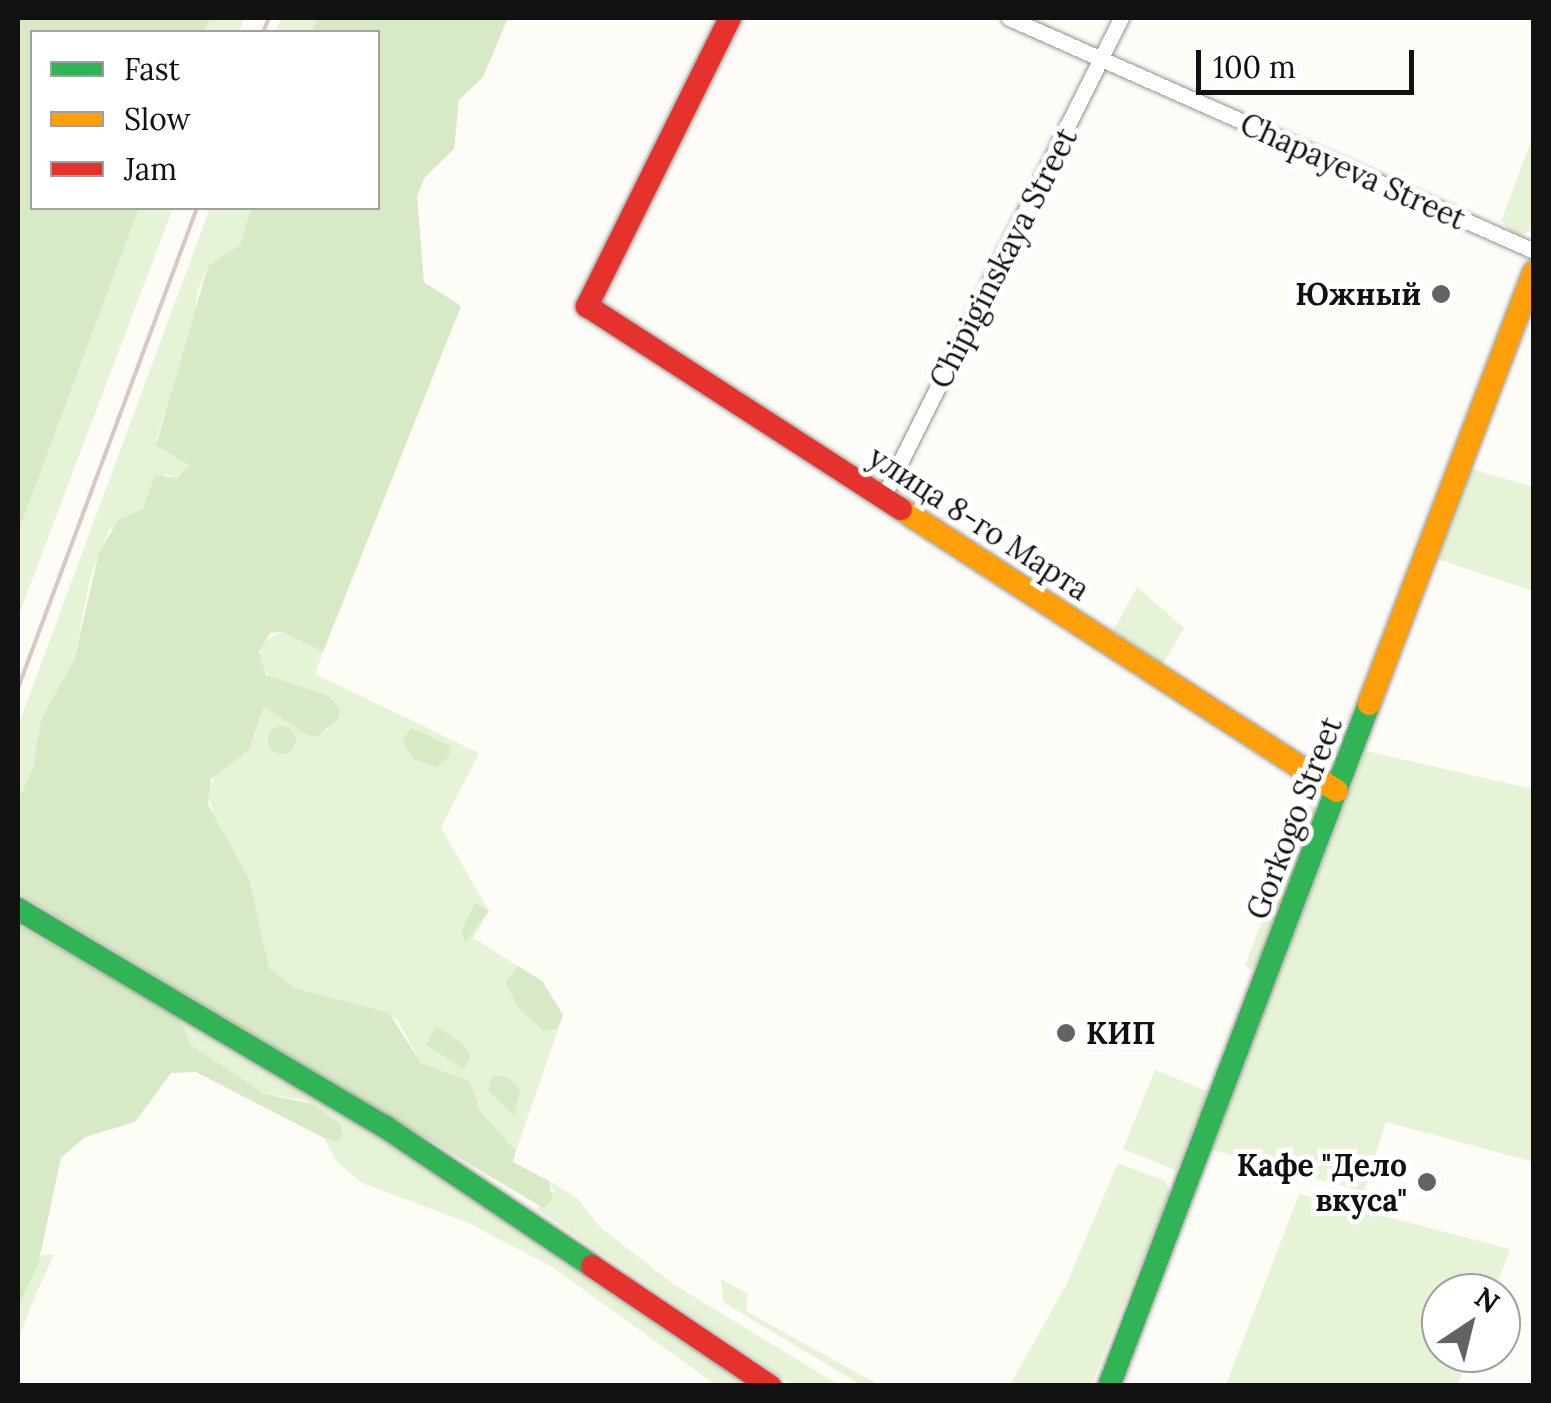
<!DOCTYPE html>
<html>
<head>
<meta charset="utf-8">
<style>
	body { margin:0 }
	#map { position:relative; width:1551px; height:1403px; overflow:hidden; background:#fdfcf7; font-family:Lora,serif }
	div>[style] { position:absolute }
	.green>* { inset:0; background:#e7f3d7; transform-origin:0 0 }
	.forest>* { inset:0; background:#d8eac5 }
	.round { border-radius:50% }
	.roads { filter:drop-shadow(0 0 2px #979795) drop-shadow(0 0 2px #979795) }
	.street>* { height:15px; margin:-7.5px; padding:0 7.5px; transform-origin:7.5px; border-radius:7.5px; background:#fffffe }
	.fast>* { height:22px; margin:-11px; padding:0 11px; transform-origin:11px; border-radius:11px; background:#30b455 }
	.slow>* { height:22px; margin:-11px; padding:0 11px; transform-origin:11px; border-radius:11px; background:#ff9f0a }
	.jam>* { height:22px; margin:-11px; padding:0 11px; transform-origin:11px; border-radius:11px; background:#e5322d }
	.rail>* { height:4px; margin:-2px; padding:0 2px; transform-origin:2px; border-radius:2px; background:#d9c6c7 }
	.dots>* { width:28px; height:28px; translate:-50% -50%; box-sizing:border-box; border:5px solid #fff; border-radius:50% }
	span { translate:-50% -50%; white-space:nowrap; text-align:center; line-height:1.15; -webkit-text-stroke:10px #fff; paint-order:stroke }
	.street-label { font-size:30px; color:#111 }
	.poi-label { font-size:30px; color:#111; font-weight:700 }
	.right { translate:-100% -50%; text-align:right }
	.left { translate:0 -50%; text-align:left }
	.frame { position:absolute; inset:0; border:20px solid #111; pointer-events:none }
	.legend { position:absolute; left:30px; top:30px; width:350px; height:180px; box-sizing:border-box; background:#fff; border:2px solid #a0a0a0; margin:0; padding:12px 18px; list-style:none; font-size:30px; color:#111 }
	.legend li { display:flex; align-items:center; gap:20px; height:50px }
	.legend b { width:50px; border:2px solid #a0a0a0 }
	.north { position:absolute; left:1421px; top:1273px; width:100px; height:100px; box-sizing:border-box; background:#fff; border:2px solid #a0a0a0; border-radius:50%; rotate:35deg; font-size:28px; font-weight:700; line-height:40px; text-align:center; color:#111 }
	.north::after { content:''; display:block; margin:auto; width:35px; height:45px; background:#646362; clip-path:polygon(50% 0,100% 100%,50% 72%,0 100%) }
	.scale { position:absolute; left:1196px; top:50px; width:218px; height:45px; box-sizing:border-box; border:5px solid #111; border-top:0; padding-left:12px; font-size:30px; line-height:35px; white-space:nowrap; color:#111; -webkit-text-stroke:8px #fff; paint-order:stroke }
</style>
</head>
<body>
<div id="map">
	<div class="green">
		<i style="clip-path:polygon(210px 18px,244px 18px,239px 32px,204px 32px)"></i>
		<i style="clip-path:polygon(281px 18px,317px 18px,312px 32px,275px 32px)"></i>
		<i style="clip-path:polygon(1533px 136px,1533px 230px,1516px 236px,1501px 221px)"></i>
		<i style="clip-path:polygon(139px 208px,173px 208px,18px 617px,18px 533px)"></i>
		<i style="clip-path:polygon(210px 208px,251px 208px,240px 245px,208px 266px,197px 292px,194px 331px,159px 431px,156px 444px,189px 464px,177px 478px,166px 474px,143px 509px,109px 530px,90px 578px,74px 660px,41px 719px,33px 767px,18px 801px,18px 726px)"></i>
		<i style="clip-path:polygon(1469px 468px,1533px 487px,1533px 591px,1437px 559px)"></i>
		<i style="clip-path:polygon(1137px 587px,1184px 628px,1163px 664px,1113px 631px)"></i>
		<i style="clip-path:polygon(282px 632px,323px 652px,315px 674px,479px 753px,441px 828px,489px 911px,473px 938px,542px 981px,563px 1015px,516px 1151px,480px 1111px,470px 1081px,421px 1063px,397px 1019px,295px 988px,269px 968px,245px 872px,217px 831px,208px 793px,216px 771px,255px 735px,264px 707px,307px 735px,329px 729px,329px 696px,273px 681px,259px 663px,262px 642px)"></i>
		<i style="clip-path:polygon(1366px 751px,1533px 789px,1533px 1162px,1386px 1122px,1364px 1192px,1210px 1149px)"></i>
		<i style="clip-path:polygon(1308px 804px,1319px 809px,1256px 969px,1250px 969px,1245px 965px)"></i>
		<i style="clip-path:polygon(179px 1017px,419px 1158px,751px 1385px,716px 1385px,552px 1267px,469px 1223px,362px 1183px,336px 1161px,324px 1138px,336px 1142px,341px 1125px,305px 1100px,265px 1094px,212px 1060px,191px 1045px)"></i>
		<i style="left:1155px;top:1070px;width:57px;height:85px;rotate:22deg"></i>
		<i style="clip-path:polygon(1118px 1163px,1165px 1181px,1170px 1191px,1091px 1385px,1010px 1385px,1066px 1285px)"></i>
		<i style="clip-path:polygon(549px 1181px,577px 1198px,601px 1228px,675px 1285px,839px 1385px,793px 1385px,537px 1209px,554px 1191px)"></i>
		<i style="clip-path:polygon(1299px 1194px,1510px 1249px,1494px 1293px,1441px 1293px,1441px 1353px,1470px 1353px,1458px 1385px,1226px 1385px)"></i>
		<i style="clip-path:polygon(54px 1254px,30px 1308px,18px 1341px,19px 1304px,39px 1256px)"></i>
		<i style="clip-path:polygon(721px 1279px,748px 1294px,746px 1311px,879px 1385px,861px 1385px,723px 1302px)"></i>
	</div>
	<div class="forest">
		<i style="clip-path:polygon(18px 18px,210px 18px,204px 32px,32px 32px,32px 208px,139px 208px,18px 533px)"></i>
		<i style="clip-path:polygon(317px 18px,508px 18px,483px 77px,459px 100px,454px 149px,425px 177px,417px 196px,424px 282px,461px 306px,323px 652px,282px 632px,270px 633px,259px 652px,266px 675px,329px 696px,340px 709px,338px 719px,317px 736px,307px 735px,264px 707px,249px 750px,211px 779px,208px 805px,249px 879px,269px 968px,295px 988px,389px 1013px,421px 1063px,470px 1081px,480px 1111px,516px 1151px,513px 1162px,549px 1181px,553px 1199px,543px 1208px,18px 893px,18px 801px,33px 767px,41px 719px,74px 660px,99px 553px,118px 520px,143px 509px,155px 475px,177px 478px,189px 465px,156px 445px,208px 266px,240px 245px,251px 208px,378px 208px,378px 32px,312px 32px)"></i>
		<i class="round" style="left:268px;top:726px;width:28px;height:28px"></i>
		<i style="clip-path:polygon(411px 728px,449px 745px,450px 756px,437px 767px,413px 759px,402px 741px)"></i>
		<i style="clip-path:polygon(475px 903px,489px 911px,465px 942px,461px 931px)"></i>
		<i style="clip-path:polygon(18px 925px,179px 1017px,191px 1045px,265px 1094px,313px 1104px,341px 1125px,342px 1136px,336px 1142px,324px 1138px,196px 1072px,171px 1073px,135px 1122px,85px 1137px,61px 1158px,38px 1265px,18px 1307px)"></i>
		<i style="clip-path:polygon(518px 966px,542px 981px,563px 1015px,558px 1028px,544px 1031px,519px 1009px,505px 982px)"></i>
		<i style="clip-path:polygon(436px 1026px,464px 1045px,471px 1057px,464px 1069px,426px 1045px)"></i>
		<i style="clip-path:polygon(492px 1076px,508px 1077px,520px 1090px,514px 1116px,488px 1090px)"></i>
	</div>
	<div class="roads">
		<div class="street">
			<i style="left:1009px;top:18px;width:574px;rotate:23.93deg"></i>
			<i style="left:883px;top:497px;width:535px;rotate:-63.58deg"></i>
		</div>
		<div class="fast">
			<i style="left:18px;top:909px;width:425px;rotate:30.7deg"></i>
			<i style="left:384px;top:1126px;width:251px;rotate:33.9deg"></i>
			<i style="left:1109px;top:1386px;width:730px;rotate:-69.13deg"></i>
		</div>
		<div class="slow">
			<i style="left:901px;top:509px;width:519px;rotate:32.89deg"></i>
			<i style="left:1369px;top:704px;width:462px;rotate:-69.1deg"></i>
		</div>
		<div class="jam">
			<i style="left:730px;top:18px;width:322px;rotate:116.4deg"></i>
			<i style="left:587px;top:306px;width:374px;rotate:32.9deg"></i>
			<i style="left:592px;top:1266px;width:215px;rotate:34deg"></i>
		</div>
	</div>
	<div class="rail">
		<i style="left:263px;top:32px;width:15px;rotate:-67deg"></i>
		<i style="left:18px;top:688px;width:512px;rotate:-69.55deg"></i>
	</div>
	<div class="dots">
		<i style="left:1441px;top:294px;background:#646362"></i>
		<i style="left:1066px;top:1033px;background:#646362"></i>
		<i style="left:1427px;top:1182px;background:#646362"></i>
	</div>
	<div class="street-label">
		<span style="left:1353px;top:171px;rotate:24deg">Chapayeva Street</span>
		<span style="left:1003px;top:258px;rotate:-63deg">Chipiginskaya Street</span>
		<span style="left:979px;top:523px;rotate:33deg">улица 8-го Марта</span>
		<span style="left:1294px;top:818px;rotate:-69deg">Gorkogo Street</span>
	</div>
	<div class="poi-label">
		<span class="right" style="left:1421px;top:294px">Южный</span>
		<span class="left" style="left:1086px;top:1033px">КИП</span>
		<span class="right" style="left:1407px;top:1182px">Кафе "Дело<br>вкуса"</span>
	</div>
	<div class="frame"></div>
	<ul class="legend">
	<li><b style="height:12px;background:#30b455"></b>Fast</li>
	<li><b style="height:12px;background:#ff9f0a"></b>Slow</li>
	<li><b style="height:12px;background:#e5322d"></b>Jam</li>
	</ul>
	<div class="north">N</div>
	<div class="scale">100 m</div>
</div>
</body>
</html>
